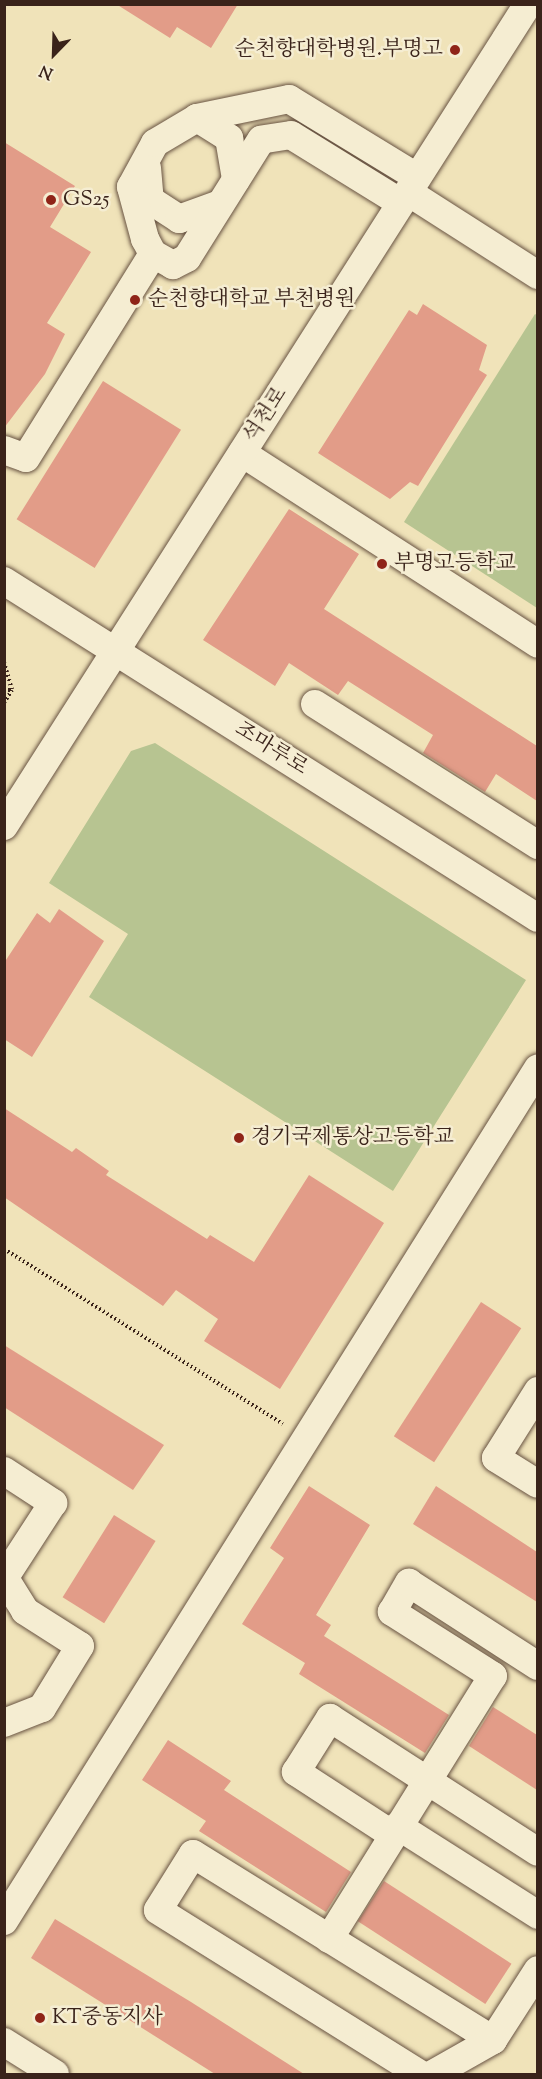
<!DOCTYPE html>
<html>
<head>
<meta charset="utf-8">
<style>
	body { margin:0 }
	#map { position:relative; width:542px; height:2079px; overflow:hidden; background:#f0e3b9; font-family:"Sorts Mill Goudy","Noto Serif KR",serif }
	div>[style] { position:absolute }
	.green>* { inset:0; background:#b7c491 }
	.building>* { inset:0; background:#e29c88; transform-origin:0 0 }
	.path>* { height:4px; margin-top:-2px; transform-origin:0; background:repeating-linear-gradient(90deg,#3a231a 0 1.5px,transparent 0 4.5px) }
	.roads { filter:drop-shadow(0 0 2px #685342) drop-shadow(0 0 2px #685342) }
	.minor>* { height:28px; margin:-14px; padding:0 14px; transform-origin:14px; border-radius:14px; background:#f5edd2 }
	.dots>* { width:16px; height:16px; translate:-50% -50%; box-sizing:border-box; border:3px solid #f5edd2; border-radius:50% }
	span { translate:-50% -50%; white-space:nowrap; text-align:center; line-height:1.15; -webkit-text-stroke:5px #f5edd2; paint-order:stroke }
	.poi-label { font-size:21px; color:#3a231a }
	.right { translate:-100% -50%; text-align:right }
	.left { translate:0 -50%; text-align:left }
	.street-label { font-size:21px; color:#3a231a }
	.frame { position:absolute; inset:0; border:6px solid #3a231a; pointer-events:none }
	.north { position:absolute; left:24px; top:24px; width:60px; height:60px; -webkit-text-stroke:4px #f5edd2; paint-order:stroke; rotate:203deg; font-size:16px; font-weight:700; line-height:24px; text-align:center; color:#3a231a }
	.north::after { content:''; display:block; margin:auto; width:21px; height:27px; background:#3a231a; clip-path:polygon(50% 0,100% 100%,50% 72%,0 100%) }
</style>
</head>
<body>
<div id="map">
	<div class="green">
		<i style="clip-path:polygon(535px 314px,538px 316px,537px 608px,404px 522px)"></i>
		<i style="clip-path:polygon(155px 743px,526px 980px,393px 1191px,89px 997px,128px 934px,49px 883px,131px 751px)"></i>
	</div>
	<div class="building">
		<i style="clip-path:polygon(116px 4px,238px 4px,211px 48px,177px 27px,170px 38px)"></i>
		<i style="clip-path:polygon(4px 142px,75px 186px,50px 227px,91px 252px,47px 323px,65px 334px,45px 374px,4px 428px)"></i>
		<i style="clip-path:polygon(423px 304px,487px 345px,479px 370px,487px 375px,418px 486px,410px 482px,390px 499px,318px 453px,409px 310px,417px 315px)"></i>
		<i style="left:103px;top:381px;width:92px;height:163px;rotate:32deg"></i>
		<i style="clip-path:polygon(289px 509px,359px 554px,324px 609px,537px 746px,537px 801px,496px 774px,485px 792px,423px 753px,433px 735px,348px 681px,338px 695px,289px 663px,275px 686px,203px 640px)"></i>
		<i style="clip-path:polygon(59px 909px,104px 941px,32px 1057px,4px 1039px,4px 963px,37px 913px,50px 923px)"></i>
		<i style="clip-path:polygon(4px 1108px,72px 1152px,76px 1148px,109px 1171px,106px 1175px,207px 1239px,210px 1235px,254px 1262px,309px 1175px,384px 1223px,280px 1389px,204px 1341px,218px 1319px,176px 1290px,163px 1306px,4px 1197px)"></i>
		<i style="left:481px;top:1302px;width:48px;height:160px;rotate:33deg"></i>
		<i style="clip-path:polygon(4px 1345px,164px 1445px,133px 1490px,4px 1407px)"></i>
		<i style="clip-path:polygon(309px 1486px,370px 1525px,316px 1615px,331px 1625px,324px 1636px,449px 1715px,425px 1753px,299px 1674px,305px 1663px,242px 1624px,284px 1558px,270px 1548px)"></i>
		<i style="clip-path:polygon(436px 1486px,537px 1552px,537px 1602px,413px 1524px)"></i>
		<i style="left:114px;top:1515px;width:49px;height:97px;rotate:32deg"></i>
		<i style="clip-path:polygon(493px 1707px,537px 1735px,537px 1790px,469px 1746px)"></i>
		<i style="clip-path:polygon(168px 1740px,231px 1781px,224px 1790px,351px 1872px,326px 1912px,199px 1831px,206px 1821px,142px 1780px)"></i>
		<i style="left:384px;top:1881px;width:152px;height:48px;rotate:33deg"></i>
		<i style="clip-path:polygon(55px 1919px,191px 2002px,304px 2074px,215px 2074px,31px 1958px)"></i>
	</div>
	<div class="path">
		<i style="left:4px;top:662px;width:29px;rotate:74deg"></i>
		<i style="left:12px;top:690px;width:15px;rotate:122deg"></i>
		<i style="left:4px;top:690px;width:8px"></i>
		<i style="left:4px;top:1249px;width:329px;rotate:32.1deg"></i>
	</div>
	<div class="roads">
		<div class="minor">
			<i style="left:197px;top:118px;width:38px;rotate:32deg"></i>
			<i style="left:229px;top:138px;width:42px;rotate:80.3deg"></i>
			<i style="left:147px;top:168px;width:32px;rotate:85deg"></i>
			<i style="left:150px;top:200px;width:35px;rotate:33deg"></i>
			<i style="left:179px;top:219px;width:44px;rotate:-20.1deg"></i>
			<i style="left:408px;top:192px;width:154px;rotate:32.6deg"></i>
			<i style="left:401px;top:203px;width:129px;rotate:-148.3deg"></i>
			<i style="left:291px;top:135px;width:30px;rotate:171deg"></i>
			<i style="left:261px;top:140px;width:139px;rotate:122.1deg"></i>
			<i style="left:187px;top:258px;width:16px;rotate:153deg"></i>
			<i style="left:173px;top:265px;width:23px;rotate:-151deg"></i>
			<i style="left:153px;top:254px;width:17px;rotate:-118deg"></i>
			<i style="left:145px;top:239px;width:54px;rotate:-105.1deg"></i>
			<i style="left:131px;top:187px;width:50px;rotate:-61.4deg"></i>
			<i style="left:155px;top:143px;width:49px;rotate:-30.8deg"></i>
			<i style="left:197px;top:118px;width:94px;rotate:-11.7deg"></i>
			<i style="left:289px;top:99px;width:150px;rotate:31.4deg"></i>
			<i style="left:4px;top:450px;width:23px;rotate:20deg"></i>
			<i style="left:26px;top:458px;width:240px;rotate:-58.1deg"></i>
			<i style="left:242px;top:453px;width:352px;rotate:32.8deg"></i>
			<i style="left:4px;top:581px;width:631px;rotate:32.26deg"></i>
			<i style="left:315px;top:704px;width:264px;rotate:32.3deg"></i>
			<i style="left:4px;top:826px;width:975px;rotate:-57.48deg"></i>
			<i style="left:538px;top:1391px;width:79px;rotate:122.1deg"></i>
			<i style="left:496px;top:1458px;width:49px;rotate:31.8deg"></i>
			<i style="left:4px;top:1471px;width:59px;rotate:33.1deg"></i>
			<i style="left:53px;top:1503px;width:88px;rotate:123deg"></i>
			<i style="left:4px;top:1577px;width:40px;rotate:58deg"></i>
			<i style="left:25px;top:1611px;width:65px;rotate:32.5deg"></i>
			<i style="left:80px;top:1646px;width:73px;rotate:121.5deg"></i>
			<i style="left:42px;top:1708px;width:41px;rotate:158.5deg"></i>
			<i style="left:398px;top:1826px;width:166px;rotate:32.4deg"></i>
			<i style="left:393px;top:1835px;width:116px;rotate:-147deg"></i>
			<i style="left:296px;top:1772px;width:64px;rotate:-57.8deg"></i>
			<i style="left:330px;top:1718px;width:247px;rotate:32.8deg"></i>
			<i style="left:4px;top:1921px;width:1006px;rotate:-57.95deg"></i>
			<i style="left:329px;top:1939px;width:310px;rotate:-58.1deg"></i>
			<i style="left:493px;top:1676px;width:120px;rotate:-147.6deg"></i>
			<i style="left:392px;top:1612px;width:34px;rotate:-60deg"></i>
			<i style="left:409px;top:1583px;width:153px;rotate:32.8deg"></i>
			<i style="left:4px;top:2042px;width:60px;rotate:32.1deg"></i>
			<i style="left:420px;top:2074px;width:309px;rotate:-148deg"></i>
			<i style="left:158px;top:1910px;width:66px;rotate:-58deg"></i>
			<i style="left:193px;top:1854px;width:353px;rotate:31.8deg"></i>
			<i style="left:433px;top:2074px;width:69px;rotate:-29.5deg"></i>
			<i style="left:493px;top:2040px;width:83px;rotate:-57.3deg"></i>
		</div>
	</div>
	<div class="dots">
		<i style="left:455px;top:50px;background:#8f2418"></i>
		<i style="left:51px;top:200px;background:#8f2418"></i>
		<i style="left:135px;top:300px;background:#8f2418"></i>
		<i style="left:382px;top:564px;background:#8f2418"></i>
		<i style="left:239px;top:1138px;background:#8f2418"></i>
		<i style="left:40px;top:2018px;background:#8f2418"></i>
	</div>
	<div class="poi-label">
		<span class="right" style="left:443px;top:50px">순천향대학병원.부명고</span>
		<span class="left" style="left:63px;top:200px">GS25</span>
		<span class="left" style="left:148px;top:300px">순천향대학교 부천병원</span>
		<span class="left" style="left:394px;top:564px">부명고등학교</span>
		<span class="left" style="left:251px;top:1138px">경기국제통상고등학교</span>
		<span class="left" style="left:52px;top:2018px">KT중동지사</span>
	</div>
	<div class="street-label">
		<span style="left:266px;top:415px;rotate:-57deg">석천로</span>
		<span style="left:271px;top:749px;rotate:32deg">조마루로</span>
	</div>
	<div class="frame"></div>
	<div class="north">N</div>
</div>
</body>
</html>
